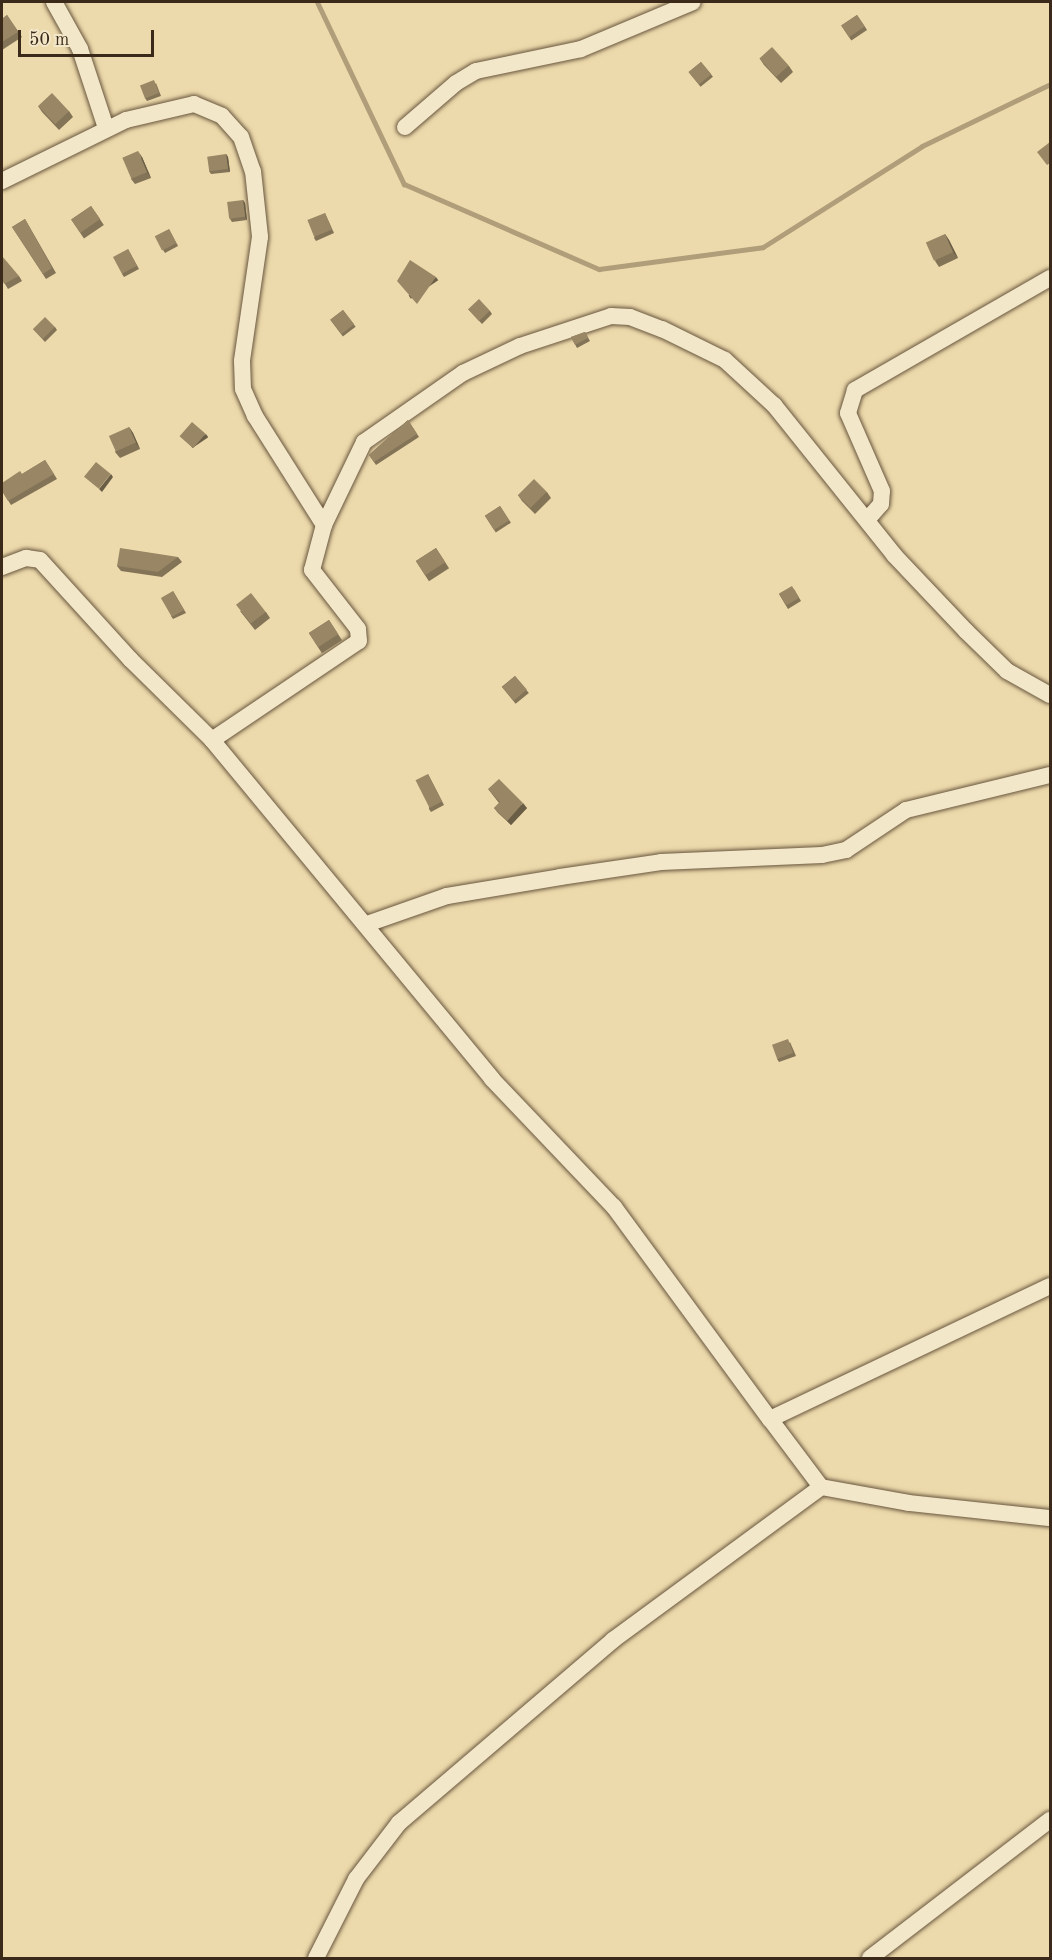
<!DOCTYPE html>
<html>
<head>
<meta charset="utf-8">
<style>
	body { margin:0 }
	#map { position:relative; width:1052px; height:1960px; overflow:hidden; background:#eddaac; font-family:"Old Standard TT",serif }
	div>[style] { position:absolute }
	.stream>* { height:5px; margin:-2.5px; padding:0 2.5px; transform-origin:2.5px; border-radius:2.5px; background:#b09e7a }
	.roads { filter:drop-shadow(0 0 2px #68563e) drop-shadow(0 0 2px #68563e) }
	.street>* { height:16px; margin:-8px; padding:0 8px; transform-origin:8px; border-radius:8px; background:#f3e7c9 }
	.wall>* { inset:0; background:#837357; transform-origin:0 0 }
	.shaded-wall>* { inset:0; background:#6a5e47; transform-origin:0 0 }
	.building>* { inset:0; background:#988665; transform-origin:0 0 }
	span { translate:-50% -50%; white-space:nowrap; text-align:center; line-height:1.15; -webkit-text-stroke:4.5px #f3e7c9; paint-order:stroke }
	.frame { position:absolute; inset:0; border:3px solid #3b2a19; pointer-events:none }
	.scale { position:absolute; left:18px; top:30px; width:136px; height:27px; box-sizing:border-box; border:3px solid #3b2a19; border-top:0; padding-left:8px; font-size:18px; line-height:21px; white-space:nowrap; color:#3b2a19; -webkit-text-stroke:4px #f3e7c9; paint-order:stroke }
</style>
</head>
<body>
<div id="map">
	<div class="stream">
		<i style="left:317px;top:2px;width:202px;rotate:64.5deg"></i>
		<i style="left:404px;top:184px;width:213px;rotate:23.6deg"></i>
		<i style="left:599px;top:269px;width:165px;rotate:-7.6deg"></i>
		<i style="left:763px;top:247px;width:188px;rotate:-32.4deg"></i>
		<i style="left:922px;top:146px;width:142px;rotate:-25.8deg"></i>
	</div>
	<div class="roads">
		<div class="street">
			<i style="left:54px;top:2px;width:54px;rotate:61deg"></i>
			<i style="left:80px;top:49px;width:83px;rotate:71.8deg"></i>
			<i style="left:405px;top:127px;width:67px;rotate:-40.8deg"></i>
			<i style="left:456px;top:83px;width:23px;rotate:-31deg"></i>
			<i style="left:476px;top:71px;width:107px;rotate:-11.8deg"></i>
			<i style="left:581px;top:49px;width:121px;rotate:-22.8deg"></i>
			<i style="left:2px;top:181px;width:138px;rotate:-26.2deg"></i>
			<i style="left:126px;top:120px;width:70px;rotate:-13.2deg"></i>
			<i style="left:194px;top:104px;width:30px;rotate:23deg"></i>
			<i style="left:222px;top:116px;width:28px;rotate:48deg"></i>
			<i style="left:241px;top:137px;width:36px;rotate:71deg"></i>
			<i style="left:253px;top:171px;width:66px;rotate:83.9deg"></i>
			<i style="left:260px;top:237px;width:125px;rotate:98.3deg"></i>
			<i style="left:242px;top:361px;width:28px;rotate:88deg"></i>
			<i style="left:243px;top:389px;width:30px;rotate:66deg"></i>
			<i style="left:255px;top:416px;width:129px;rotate:57.7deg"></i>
			<i style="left:867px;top:520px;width:21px;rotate:-49deg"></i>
			<i style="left:881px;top:504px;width:13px;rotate:-86deg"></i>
			<i style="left:882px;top:491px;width:85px;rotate:-113.6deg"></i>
			<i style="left:848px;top:413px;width:24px;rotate:-73deg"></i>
			<i style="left:855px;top:390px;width:225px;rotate:-29.9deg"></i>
			<i style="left:2px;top:567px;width:26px;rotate:-21deg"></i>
			<i style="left:26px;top:558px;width:14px;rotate:8deg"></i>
			<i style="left:40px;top:560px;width:135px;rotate:47.7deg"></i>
			<i style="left:131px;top:660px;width:114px;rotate:44.6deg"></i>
			<i style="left:212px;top:740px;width:440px;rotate:50.4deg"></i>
			<i style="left:492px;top:1079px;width:177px;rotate:46.4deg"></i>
			<i style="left:614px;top:1207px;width:263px;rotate:53.7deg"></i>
			<i style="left:770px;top:1419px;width:310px;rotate:-25.4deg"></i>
			<i style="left:212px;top:740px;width:177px;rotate:-34deg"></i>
			<i style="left:359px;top:641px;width:12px;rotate:-95deg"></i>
			<i style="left:358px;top:629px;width:75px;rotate:-127.9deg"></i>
			<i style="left:312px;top:570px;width:47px;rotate:-75.1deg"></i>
			<i style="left:324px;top:525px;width:92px;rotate:-64.3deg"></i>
			<i style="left:364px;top:442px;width:121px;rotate:-34.9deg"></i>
			<i style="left:463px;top:373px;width:63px;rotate:-25.3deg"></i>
			<i style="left:520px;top:346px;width:96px;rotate:-18.2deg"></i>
			<i style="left:611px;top:316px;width:19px;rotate:3deg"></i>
			<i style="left:630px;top:317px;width:34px;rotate:21deg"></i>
			<i style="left:662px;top:329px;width:70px;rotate:26.2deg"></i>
			<i style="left:725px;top:360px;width:67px;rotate:42.6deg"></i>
			<i style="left:774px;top:405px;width:192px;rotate:51.3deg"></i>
			<i style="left:894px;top:555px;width:105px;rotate:46.5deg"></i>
			<i style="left:966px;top:631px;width:57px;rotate:44.3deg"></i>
			<i style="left:1007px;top:671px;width:49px;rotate:29.2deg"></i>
			<i style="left:367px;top:924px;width:85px;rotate:-19.3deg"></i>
			<i style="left:447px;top:896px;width:115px;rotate:-9.5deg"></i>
			<i style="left:560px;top:877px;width:102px;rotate:-8.4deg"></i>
			<i style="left:661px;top:862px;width:161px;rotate:-2.5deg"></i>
			<i style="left:822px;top:855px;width:25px;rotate:-12deg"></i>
			<i style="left:846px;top:850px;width:72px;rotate:-33.7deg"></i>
			<i style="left:906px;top:810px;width:148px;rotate:-13.7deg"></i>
			<i style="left:770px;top:1419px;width:85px;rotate:53.1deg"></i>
			<i style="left:821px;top:1487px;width:89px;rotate:10.3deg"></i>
			<i style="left:909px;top:1503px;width:142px;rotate:6.1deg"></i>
			<i style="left:316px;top:1958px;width:89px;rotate:-63.1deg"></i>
			<i style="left:356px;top:1879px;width:71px;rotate:-52.5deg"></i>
			<i style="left:399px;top:1823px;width:282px;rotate:-40.5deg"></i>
			<i style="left:613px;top:1640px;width:258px;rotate:-36.3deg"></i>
			<i style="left:870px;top:1958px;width:227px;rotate:-37.5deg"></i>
		</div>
	</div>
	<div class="wall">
		<i style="clip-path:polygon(7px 15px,22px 37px,2px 50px,2px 19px)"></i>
		<i style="left:857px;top:15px;width:18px;height:19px;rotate:56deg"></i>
		<i style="clip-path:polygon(760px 59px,789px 66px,793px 72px,781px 83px,764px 65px)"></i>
		<i style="left:701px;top:62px;width:19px;height:16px;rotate:51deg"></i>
		<i style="clip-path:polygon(156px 83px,161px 96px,147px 101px,145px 98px)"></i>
		<i style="clip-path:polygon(38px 106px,69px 111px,73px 117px,59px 130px,42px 112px)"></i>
		<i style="clip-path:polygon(226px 154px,228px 157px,230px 172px,211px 174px,209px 171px)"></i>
		<i style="clip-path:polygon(142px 157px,151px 178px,135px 184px,131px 179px)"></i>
		<i style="clip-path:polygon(243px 200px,245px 203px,247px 220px,232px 222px,230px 219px)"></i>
		<i style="left:91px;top:206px;width:23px;height:24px;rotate:56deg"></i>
		<i style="clip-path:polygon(325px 213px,334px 233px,316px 241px,314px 238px)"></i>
		<i style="clip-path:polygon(25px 219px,56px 273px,46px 279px,12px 227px)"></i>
		<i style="clip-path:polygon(169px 229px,178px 246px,165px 253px,163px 250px)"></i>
		<i style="clip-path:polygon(945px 234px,949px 240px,958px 258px,939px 267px,935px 261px)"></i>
		<i style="clip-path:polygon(128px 249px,139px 269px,124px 277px,122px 274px)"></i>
		<i style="clip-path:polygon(19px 276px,22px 281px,8px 289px,2px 279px)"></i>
		<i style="clip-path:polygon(468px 309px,490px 311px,492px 314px,482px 324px)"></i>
		<i style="left:343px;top:310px;width:21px;height:16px;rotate:53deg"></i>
		<i style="clip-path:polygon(55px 327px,57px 330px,45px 342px,33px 329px)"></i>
		<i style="clip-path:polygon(585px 332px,590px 341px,577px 348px,571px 337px)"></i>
		<i style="clip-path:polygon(408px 420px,419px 437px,376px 465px,369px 455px)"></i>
		<i style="clip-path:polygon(129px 427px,133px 433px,140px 449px,120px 458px,115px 452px)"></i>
		<i style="clip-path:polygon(45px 460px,57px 479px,11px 505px,2px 491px,22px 474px)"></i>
		<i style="clip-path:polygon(547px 492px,551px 498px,535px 514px,522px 501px,518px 495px)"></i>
		<i style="left:500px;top:506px;width:20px;height:18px;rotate:57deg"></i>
		<i style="left:436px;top:548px;width:24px;height:24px;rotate:57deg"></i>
		<i style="clip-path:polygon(178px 557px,182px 562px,162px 577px,121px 571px,117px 566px)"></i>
		<i style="clip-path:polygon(794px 589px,801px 601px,788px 609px,779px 594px)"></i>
		<i style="clip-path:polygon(173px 591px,186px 613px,173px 619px,171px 616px)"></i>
		<i style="clip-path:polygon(240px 611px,266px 612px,270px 618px,255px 630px)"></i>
		<i style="left:329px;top:620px;width:24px;height:24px;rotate:57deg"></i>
		<i style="left:515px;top:676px;width:22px;height:17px;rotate:51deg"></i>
		<i style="clip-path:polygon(428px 774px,444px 805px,431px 812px,429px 809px)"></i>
		<i style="clip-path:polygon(488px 789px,527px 808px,511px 825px,498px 813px,494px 808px,499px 803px)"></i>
		<i style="clip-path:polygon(790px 1042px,796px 1056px,779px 1062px,777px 1059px)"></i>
	</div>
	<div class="shaded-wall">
		<i style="clip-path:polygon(138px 151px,142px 157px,151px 178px,147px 172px)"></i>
		<i style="clip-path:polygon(226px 154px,228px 157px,230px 172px,228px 169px)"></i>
		<i style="clip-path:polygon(243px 200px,245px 203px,247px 220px,245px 217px)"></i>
		<i style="clip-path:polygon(945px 234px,949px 240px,958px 258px,953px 252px)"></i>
		<i style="left:436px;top:277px;width:4px;height:33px;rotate:56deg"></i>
		<i style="clip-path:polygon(129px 427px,133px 433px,140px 449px,136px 443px)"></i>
		<i style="left:206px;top:434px;width:4px;height:19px;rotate:56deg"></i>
		<i style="clip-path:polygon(111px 474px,113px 477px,102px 492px,99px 489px)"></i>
		<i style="clip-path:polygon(523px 803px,527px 808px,511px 825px,507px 821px)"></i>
	</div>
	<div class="building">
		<i style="clip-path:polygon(7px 15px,18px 32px,2px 42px,2px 19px)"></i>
		<i style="left:857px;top:15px;width:14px;height:19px;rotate:56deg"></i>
		<i style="left:772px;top:47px;width:25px;height:17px;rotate:48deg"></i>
		<i style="left:701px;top:62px;width:16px;height:16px;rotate:50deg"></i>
		<i style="left:154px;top:80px;width:14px;height:15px;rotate:69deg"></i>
		<i style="left:52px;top:93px;width:25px;height:19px;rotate:47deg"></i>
		<i style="clip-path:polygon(1050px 142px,1050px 163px,1047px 165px,1037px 152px)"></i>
		<i style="left:138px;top:151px;width:23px;height:17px;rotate:67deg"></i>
		<i style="left:226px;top:154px;width:15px;height:19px;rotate:82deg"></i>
		<i style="left:243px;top:200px;width:17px;height:16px;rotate:83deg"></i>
		<i style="left:91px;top:206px;width:16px;height:24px;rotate:55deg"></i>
		<i style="left:325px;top:213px;width:18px;height:19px;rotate:68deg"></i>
		<i style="clip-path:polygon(25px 219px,52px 268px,43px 274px,12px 227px)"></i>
		<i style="left:169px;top:229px;width:16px;height:16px;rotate:63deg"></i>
		<i style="left:945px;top:234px;width:20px;height:21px;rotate:66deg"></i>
		<i style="left:128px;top:249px;width:19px;height:17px;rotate:62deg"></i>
		<i style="clip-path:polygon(2px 256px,19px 276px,4px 284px,2px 279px)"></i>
		<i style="clip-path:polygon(410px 260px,436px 277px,417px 304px,397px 281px)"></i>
		<i style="left:479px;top:299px;width:16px;height:15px;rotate:47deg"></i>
		<i style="left:343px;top:310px;width:18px;height:16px;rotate:52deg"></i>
		<i style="left:45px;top:317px;width:14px;height:17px;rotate:45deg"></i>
		<i style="clip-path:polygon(585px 332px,588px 338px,575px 345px,571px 337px)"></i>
		<i style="clip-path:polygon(408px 420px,417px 434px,374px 462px,369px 455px)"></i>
		<i style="left:192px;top:422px;width:18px;height:19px;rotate:41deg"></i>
		<i style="left:129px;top:427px;width:17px;height:22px;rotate:66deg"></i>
		<i style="clip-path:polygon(45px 460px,54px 474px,8px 501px,2px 491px,2px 483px,20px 471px,22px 474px)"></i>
		<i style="left:96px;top:462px;width:19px;height:19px;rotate:39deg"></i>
		<i style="left:534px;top:479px;width:18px;height:23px;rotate:45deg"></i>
		<i style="left:500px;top:506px;width:17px;height:18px;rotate:57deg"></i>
		<i style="clip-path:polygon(120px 548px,178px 557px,158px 572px,117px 566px)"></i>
		<i style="left:436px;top:548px;width:17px;height:24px;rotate:57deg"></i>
		<i style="left:792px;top:586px;width:14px;height:15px;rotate:60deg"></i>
		<i style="left:173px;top:591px;width:22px;height:14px;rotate:60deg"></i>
		<i style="left:251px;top:593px;width:24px;height:19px;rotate:52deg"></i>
		<i style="left:329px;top:620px;width:17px;height:24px;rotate:57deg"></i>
		<i style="left:515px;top:676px;width:18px;height:17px;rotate:49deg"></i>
		<i style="left:428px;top:774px;width:31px;height:14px;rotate:63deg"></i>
		<i style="clip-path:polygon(499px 779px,523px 803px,507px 821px,494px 808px,500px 802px,488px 789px)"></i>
		<i style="left:788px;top:1039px;width:15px;height:17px;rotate:70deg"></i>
	</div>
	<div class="frame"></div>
	<div class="scale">50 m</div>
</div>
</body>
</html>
